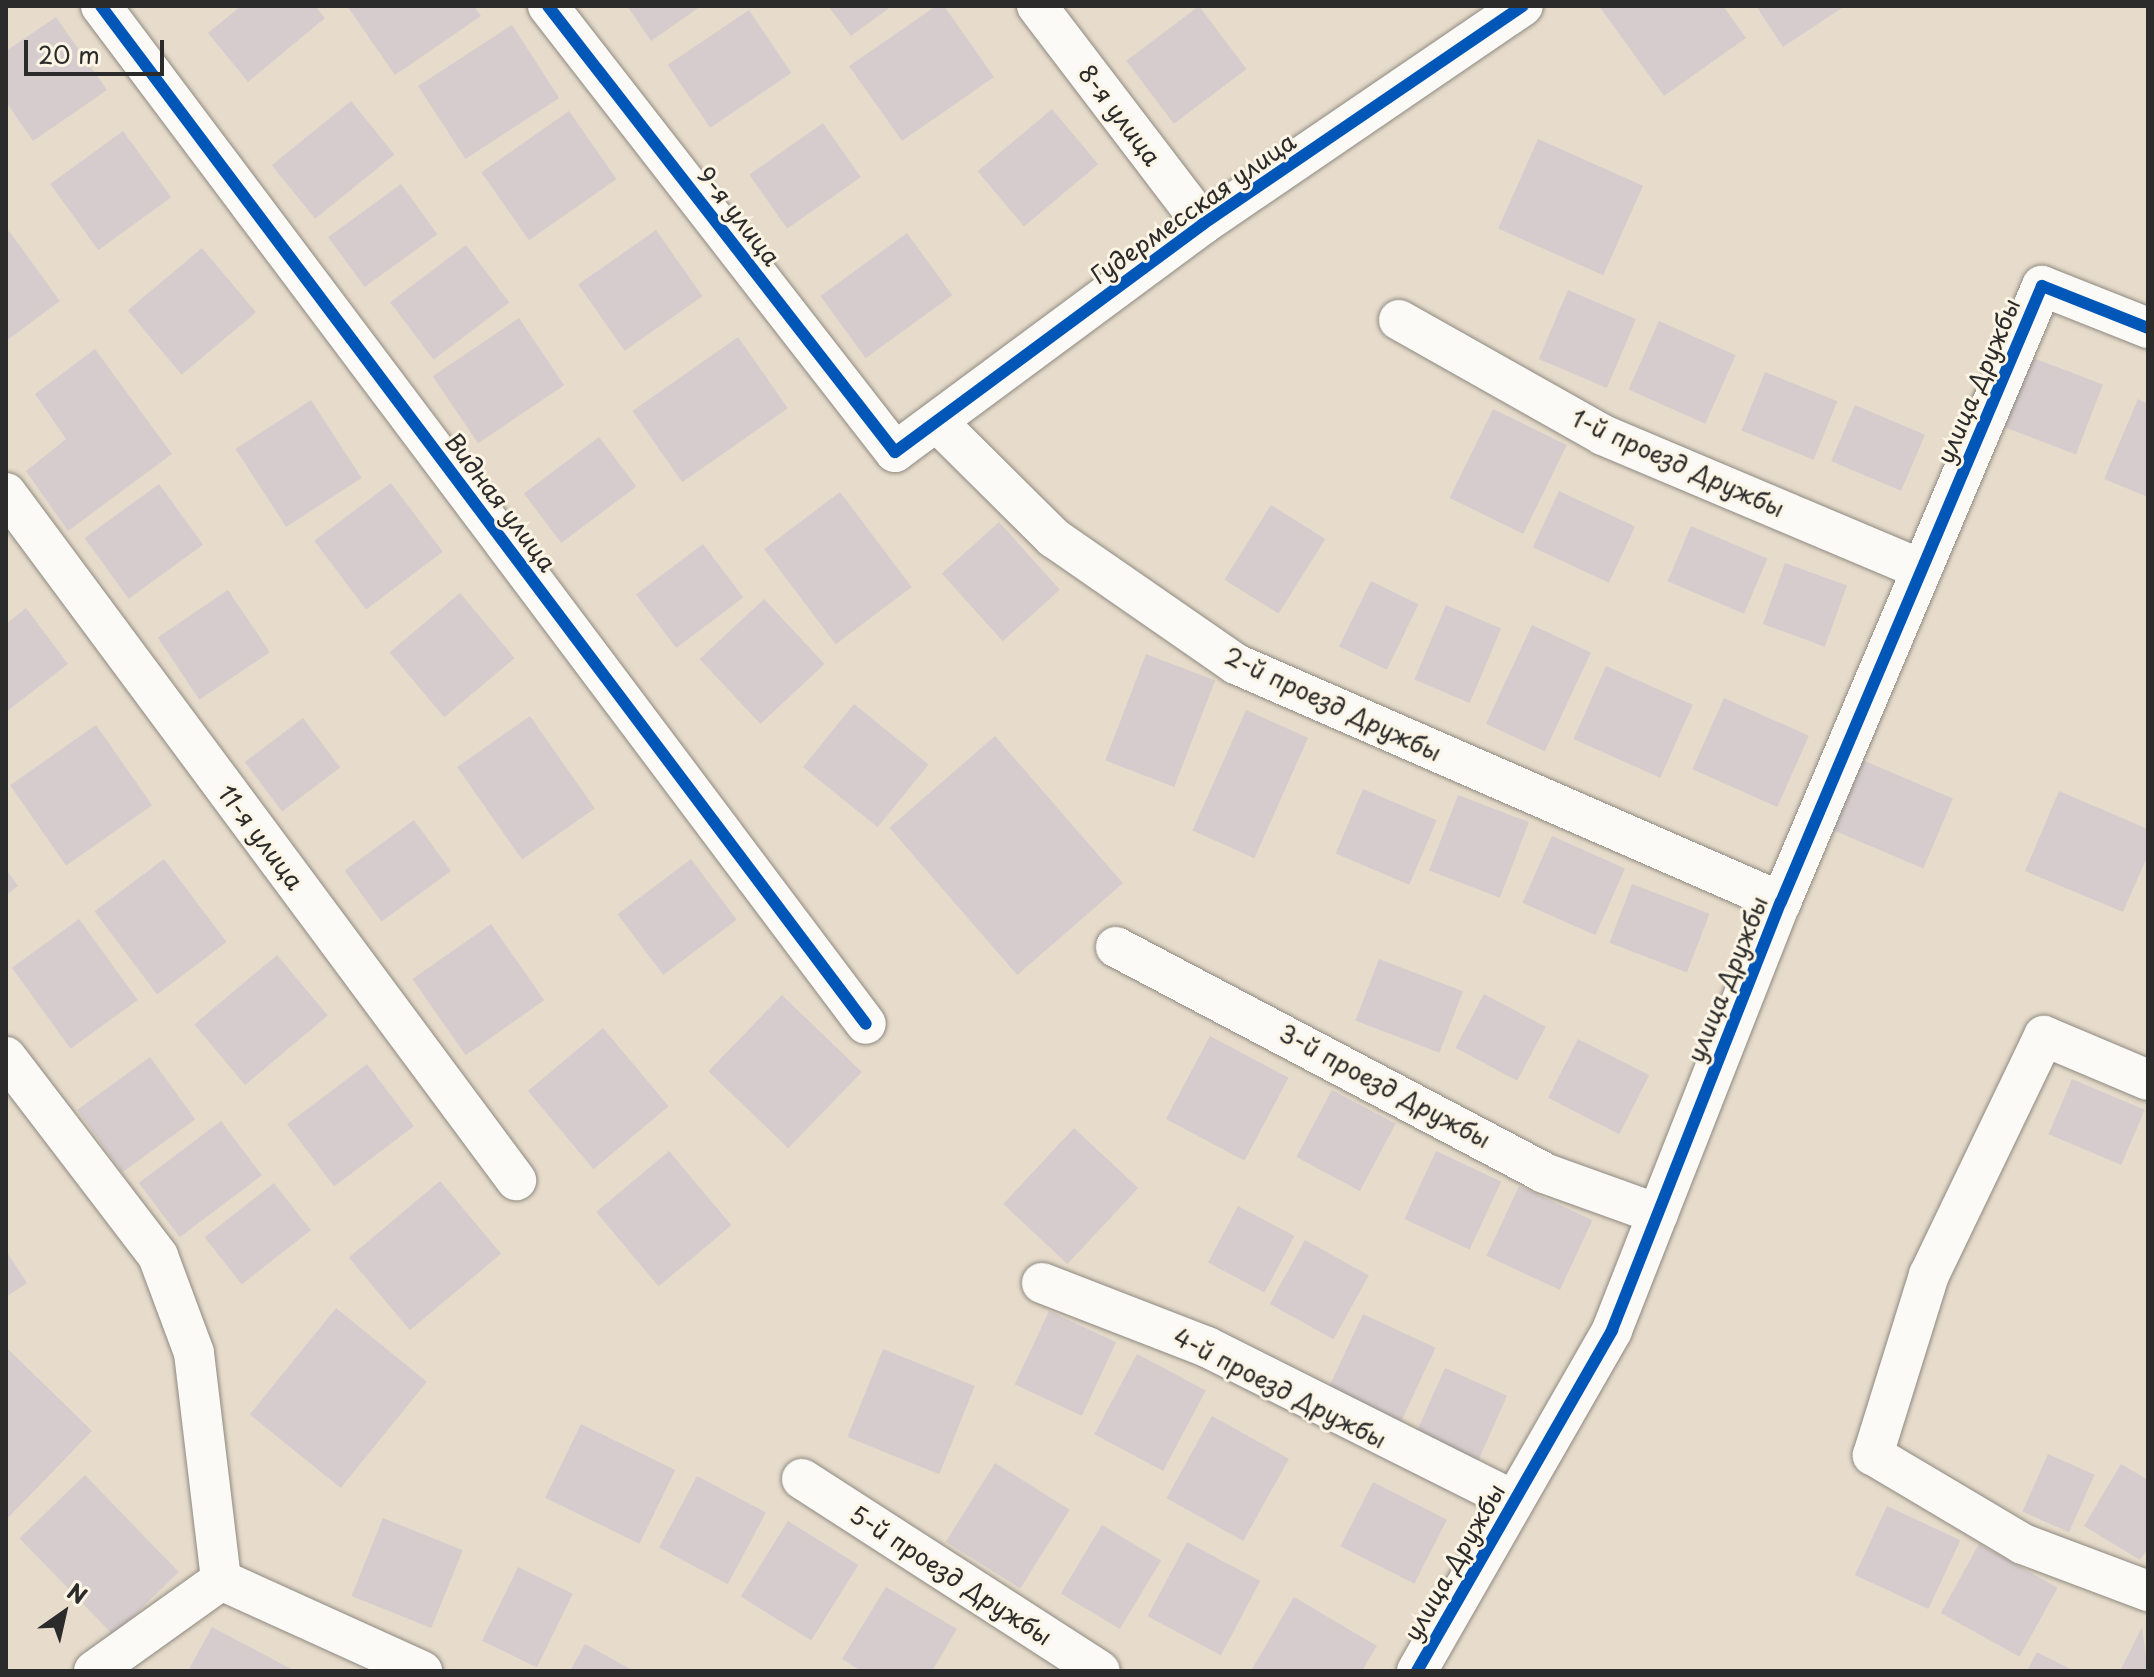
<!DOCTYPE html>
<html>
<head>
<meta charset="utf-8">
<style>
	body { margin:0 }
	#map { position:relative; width:2154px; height:1677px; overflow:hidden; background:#e7dccb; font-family:"Playpen Sans",sans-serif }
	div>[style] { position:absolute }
	.building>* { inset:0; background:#d6cccd; transform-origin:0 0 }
	.roads { filter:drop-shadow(0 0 2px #8e8981) drop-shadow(0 0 2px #8e8981) }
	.minor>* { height:40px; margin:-20px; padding:0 20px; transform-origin:20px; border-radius:20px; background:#fbfaf7 }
	.cycleway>* { height:12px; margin:-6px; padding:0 6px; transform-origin:6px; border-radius:6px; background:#0057b8 }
	span { translate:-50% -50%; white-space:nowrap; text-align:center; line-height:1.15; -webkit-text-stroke:6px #fcf5e5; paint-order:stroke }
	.street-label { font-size:24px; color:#2b2b2b }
	.frame { position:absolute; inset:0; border:8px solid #2b2b2b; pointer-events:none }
	.north { position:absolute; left:24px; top:1573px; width:80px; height:80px; -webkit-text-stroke:6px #fcf5e5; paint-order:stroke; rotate:34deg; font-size:22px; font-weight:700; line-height:32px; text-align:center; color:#2b2b2b }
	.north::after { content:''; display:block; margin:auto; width:28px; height:36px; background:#2b2b2b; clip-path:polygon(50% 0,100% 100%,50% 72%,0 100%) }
	.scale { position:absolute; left:24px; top:40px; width:140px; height:36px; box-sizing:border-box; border:4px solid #2b2b2b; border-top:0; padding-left:10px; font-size:24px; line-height:28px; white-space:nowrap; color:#2b2b2b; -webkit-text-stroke:6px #fcf5e5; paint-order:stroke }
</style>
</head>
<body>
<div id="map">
	<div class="building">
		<i style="clip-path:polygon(241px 6px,315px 6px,325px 18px,248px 82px,208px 33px)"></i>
		<i style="clip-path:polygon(347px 6px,474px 6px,481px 16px,395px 75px)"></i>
		<i style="clip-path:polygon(627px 6px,701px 6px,651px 41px)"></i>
		<i style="clip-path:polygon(828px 6px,892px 6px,851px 36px)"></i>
		<i style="clip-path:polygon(936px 6px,944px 6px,994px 77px,902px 141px,849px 66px)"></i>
		<i style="left:1199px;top:6px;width:79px;height:91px;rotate:53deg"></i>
		<i style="clip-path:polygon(1599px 6px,1723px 6px,1746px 38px,1664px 96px)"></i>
		<i style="clip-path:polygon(1756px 6px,1845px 6px,1783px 47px)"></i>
		<i style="left:749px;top:10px;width:76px;height:98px;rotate:56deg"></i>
		<i style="clip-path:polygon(56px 17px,107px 90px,33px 141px,6px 102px,6px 51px)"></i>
		<i style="left:512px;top:25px;width:87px;height:112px;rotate:57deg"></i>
		<i style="left:351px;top:101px;width:69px;height:102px;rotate:51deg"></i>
		<i style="left:1052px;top:109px;width:72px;height:97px;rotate:50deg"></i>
		<i style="left:569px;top:111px;width:83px;height:107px;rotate:55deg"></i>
		<i style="left:823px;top:123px;width:66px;height:90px;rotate:55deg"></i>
		<i style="left:123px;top:131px;width:82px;height:90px;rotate:54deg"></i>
		<i style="left:1538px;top:139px;width:115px;height:98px;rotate:24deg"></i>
		<i style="left:401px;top:184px;width:62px;height:90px;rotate:54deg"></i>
		<i style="left:656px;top:230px;width:81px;height:95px;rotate:55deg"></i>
		<i style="clip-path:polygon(9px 231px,60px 301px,6px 341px,6px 233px)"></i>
		<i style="left:907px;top:233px;width:77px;height:107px;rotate:54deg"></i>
		<i style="left:466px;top:245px;width:72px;height:95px;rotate:53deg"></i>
		<i style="left:202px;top:248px;width:84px;height:97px;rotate:50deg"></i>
		<i style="left:1568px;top:290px;width:74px;height:75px;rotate:23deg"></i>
		<i style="left:519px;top:318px;width:81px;height:104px;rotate:56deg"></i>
		<i style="left:1659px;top:321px;width:84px;height:75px;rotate:24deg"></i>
		<i style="left:738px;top:337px;width:87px;height:129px;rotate:55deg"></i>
		<i style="clip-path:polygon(95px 349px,172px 454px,68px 531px,26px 471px,66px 439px,35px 394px)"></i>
		<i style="left:2031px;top:357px;width:77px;height:75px;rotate:21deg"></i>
		<i style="left:1765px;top:372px;width:78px;height:63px;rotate:22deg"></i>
		<i style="clip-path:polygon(2138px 399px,2148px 404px,2148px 497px,2104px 479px)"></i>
		<i style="left:311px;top:400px;width:93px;height:90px;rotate:57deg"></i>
		<i style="left:1855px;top:405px;width:76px;height:61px;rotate:23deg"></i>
		<i style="left:1493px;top:409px;width:82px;height:99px;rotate:26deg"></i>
		<i style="left:599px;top:437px;width:62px;height:94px;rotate:53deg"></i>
		<i style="left:391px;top:483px;width:86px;height:96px;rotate:53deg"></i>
		<i style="left:159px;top:484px;width:75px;height:92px;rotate:54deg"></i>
		<i style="left:1559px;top:491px;width:84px;height:62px;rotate:25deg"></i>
		<i style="left:840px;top:492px;width:119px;height:95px;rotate:53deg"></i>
		<i style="left:1271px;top:505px;width:64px;height:88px;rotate:32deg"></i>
		<i style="left:999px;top:522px;width:91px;height:77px;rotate:48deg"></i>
		<i style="left:1691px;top:526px;width:83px;height:60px;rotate:23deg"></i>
		<i style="left:703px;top:544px;width:67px;height:84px;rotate:53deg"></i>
		<i style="left:1785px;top:563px;width:66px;height:65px;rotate:20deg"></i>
		<i style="left:1371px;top:581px;width:53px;height:73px;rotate:26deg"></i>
		<i style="left:228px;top:590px;width:75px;height:85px;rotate:56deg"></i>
		<i style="left:460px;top:593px;width:85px;height:92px;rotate:50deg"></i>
		<i style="left:764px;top:599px;width:89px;height:88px;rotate:47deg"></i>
		<i style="left:1446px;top:605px;width:60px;height:81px;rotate:23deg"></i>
		<i style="clip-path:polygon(26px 608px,68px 664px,6px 712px,6px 624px)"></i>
		<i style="left:1532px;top:625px;width:65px;height:109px;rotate:25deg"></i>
		<i style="left:1146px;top:654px;width:74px;height:114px;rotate:21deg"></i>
		<i style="left:1606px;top:666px;width:95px;height:80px;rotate:24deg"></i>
		<i style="left:1724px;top:698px;width:93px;height:78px;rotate:24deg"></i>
		<i style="left:854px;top:704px;width:96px;height:81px;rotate:39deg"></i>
		<i style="left:1246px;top:710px;width:68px;height:132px;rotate:24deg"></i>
		<i style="left:530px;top:716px;width:113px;height:89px;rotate:55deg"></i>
		<i style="left:303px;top:718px;width:62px;height:73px;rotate:53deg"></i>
		<i style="left:96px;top:725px;width:98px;height:105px;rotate:55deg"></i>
		<i style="left:995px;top:736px;width:195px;height:140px;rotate:49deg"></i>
		<i style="left:1860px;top:759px;width:101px;height:76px;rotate:23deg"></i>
		<i style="left:1363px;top:789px;width:80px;height:70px;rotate:23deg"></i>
		<i style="clip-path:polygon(2059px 791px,2148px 829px,2148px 855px,2123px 912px,2025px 871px)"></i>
		<i style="left:1458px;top:795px;width:76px;height:81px;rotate:21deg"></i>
		<i style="left:414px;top:820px;width:63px;height:86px;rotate:54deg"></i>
		<i style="left:1552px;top:836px;width:80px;height:73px;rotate:24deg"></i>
		<i style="left:164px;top:859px;width:104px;height:87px;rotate:53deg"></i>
		<i style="left:691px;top:859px;width:76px;height:92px;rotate:53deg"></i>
		<i style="clip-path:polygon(6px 869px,18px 886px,6px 895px)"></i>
		<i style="left:1632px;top:884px;width:83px;height:63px;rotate:21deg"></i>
		<i style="left:79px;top:919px;width:100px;height:83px;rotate:54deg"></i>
		<i style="left:491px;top:924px;width:93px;height:96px;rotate:55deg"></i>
		<i style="left:277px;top:955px;width:79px;height:108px;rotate:50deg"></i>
		<i style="left:1379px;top:959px;width:90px;height:66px;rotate:21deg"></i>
		<i style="left:1484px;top:994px;width:70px;height:61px;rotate:28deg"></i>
		<i style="left:782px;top:995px;width:111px;height:106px;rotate:44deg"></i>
		<i style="left:603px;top:1028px;width:102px;height:98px;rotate:50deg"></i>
		<i style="left:1210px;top:1036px;width:89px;height:94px;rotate:28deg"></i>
		<i style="left:1578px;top:1039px;width:80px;height:66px;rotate:27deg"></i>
		<i style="left:150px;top:1057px;width:77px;height:90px;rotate:54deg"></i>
		<i style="left:367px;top:1064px;width:78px;height:100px;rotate:53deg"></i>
		<i style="left:2072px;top:1079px;width:79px;height:60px;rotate:23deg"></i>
		<i style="left:1332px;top:1090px;width:72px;height:76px;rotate:28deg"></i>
		<i style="left:221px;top:1121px;width:68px;height:103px;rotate:53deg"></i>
		<i style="left:1074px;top:1128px;width:88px;height:104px;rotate:43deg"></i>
		<i style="left:669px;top:1151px;width:97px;height:95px;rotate:50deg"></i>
		<i style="left:1436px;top:1151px;width:72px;height:75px;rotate:25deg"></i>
		<i style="left:440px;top:1181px;width:95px;height:119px;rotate:50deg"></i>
		<i style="left:274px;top:1183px;width:60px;height:88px;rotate:52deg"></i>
		<i style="left:1519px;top:1186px;width:81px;height:77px;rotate:25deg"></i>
		<i style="left:1238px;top:1206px;width:64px;height:64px;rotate:28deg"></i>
		<i style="left:1305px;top:1240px;width:73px;height:73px;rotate:29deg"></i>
		<i style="clip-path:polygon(6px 1251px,27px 1283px,6px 1297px)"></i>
		<i style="left:336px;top:1308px;width:117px;height:137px;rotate:39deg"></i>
		<i style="left:1049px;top:1311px;width:74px;height:81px;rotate:25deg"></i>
		<i style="left:1363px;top:1314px;width:80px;height:86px;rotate:25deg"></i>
		<i style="clip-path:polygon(6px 1347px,92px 1431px,6px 1520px)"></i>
		<i style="left:883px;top:1349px;width:99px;height:95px;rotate:22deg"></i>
		<i style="left:1137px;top:1354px;width:78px;height:91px;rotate:28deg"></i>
		<i style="left:1445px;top:1368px;width:68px;height:74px;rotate:24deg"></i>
		<i style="left:1212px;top:1416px;width:88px;height:94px;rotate:29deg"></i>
		<i style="left:581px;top:1424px;width:105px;height:82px;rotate:26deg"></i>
		<i style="left:2048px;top:1454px;width:51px;height:63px;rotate:24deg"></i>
		<i style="left:995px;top:1463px;width:88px;height:93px;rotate:32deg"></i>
		<i style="clip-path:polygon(2121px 1464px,2148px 1480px,2148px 1548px,2140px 1560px,2084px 1526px)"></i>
		<i style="left:85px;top:1475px;width:135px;height:91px;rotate:46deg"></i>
		<i style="left:697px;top:1476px;width:78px;height:81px;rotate:28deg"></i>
		<i style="left:1373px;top:1482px;width:83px;height:72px;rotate:27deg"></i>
		<i style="left:1887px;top:1506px;width:81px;height:76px;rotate:25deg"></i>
		<i style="left:383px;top:1518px;width:86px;height:84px;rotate:22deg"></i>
		<i style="left:788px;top:1521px;width:83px;height:89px;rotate:32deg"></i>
		<i style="left:1102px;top:1525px;width:69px;height:80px;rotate:31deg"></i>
		<i style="left:1187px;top:1542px;width:83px;height:84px;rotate:28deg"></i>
		<i style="left:1979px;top:1544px;width:90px;height:79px;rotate:29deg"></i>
		<i style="left:518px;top:1567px;width:61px;height:82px;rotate:26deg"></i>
		<i style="clip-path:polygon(886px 1587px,957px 1629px,932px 1671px,861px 1671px,842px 1659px)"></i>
		<i style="clip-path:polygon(1294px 1597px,1377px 1646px,1362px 1671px,1252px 1669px)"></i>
		<i style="clip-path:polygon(212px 1627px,295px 1671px,188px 1671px)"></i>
		<i style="clip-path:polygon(2142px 1627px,2148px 1671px,2120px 1671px)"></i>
		<i style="clip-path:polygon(585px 1644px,634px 1671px,570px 1671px)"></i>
		<i style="clip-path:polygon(2037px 1652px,2074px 1671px,2027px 1671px)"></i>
	</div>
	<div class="roads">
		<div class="minor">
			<i style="left:101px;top:6px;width:1273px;rotate:53.08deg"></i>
			<i style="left:548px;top:6px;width:565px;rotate:52.12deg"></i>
			<i style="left:895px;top:452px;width:383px;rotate:-36.5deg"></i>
			<i style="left:1203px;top:224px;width:387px;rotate:-34.3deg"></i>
			<i style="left:1037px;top:6px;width:274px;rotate:52.7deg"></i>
			<i style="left:1399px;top:320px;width:234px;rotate:29.4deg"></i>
			<i style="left:1603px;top:435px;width:346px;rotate:22.9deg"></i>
			<i style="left:937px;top:422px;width:165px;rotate:44.8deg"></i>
			<i style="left:1054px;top:538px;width:221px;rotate:34.7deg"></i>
			<i style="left:1236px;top:664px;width:595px;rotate:23.59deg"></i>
			<i style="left:6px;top:493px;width:856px;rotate:53.41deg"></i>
			<i style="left:1116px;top:947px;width:484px;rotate:27.8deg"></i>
			<i style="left:1544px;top:1173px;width:121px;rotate:19.8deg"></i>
			<i style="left:6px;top:1057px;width:250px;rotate:52.6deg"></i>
			<i style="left:158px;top:1256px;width:103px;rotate:69.6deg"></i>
			<i style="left:194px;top:1353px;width:229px;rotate:83.2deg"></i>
			<i style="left:2148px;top:1080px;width:113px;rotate:-157.1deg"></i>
			<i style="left:2044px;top:1036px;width:265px;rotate:115.7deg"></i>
			<i style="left:1929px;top:1275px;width:189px;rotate:107.3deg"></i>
			<i style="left:1873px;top:1455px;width:174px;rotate:30.7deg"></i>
			<i style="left:2023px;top:1544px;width:134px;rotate:20.6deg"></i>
			<i style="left:1042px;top:1283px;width:177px;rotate:21.2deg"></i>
			<i style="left:1207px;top:1347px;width:343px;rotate:26.6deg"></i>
			<i style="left:802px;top:1479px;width:354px;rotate:32.8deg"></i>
			<i style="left:94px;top:1671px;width:156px;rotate:-35.6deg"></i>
			<i style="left:221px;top:1580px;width:221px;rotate:24.4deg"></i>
			<i style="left:1417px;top:1671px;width:393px;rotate:-60.2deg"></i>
			<i style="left:1612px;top:1330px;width:460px;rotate:-68.5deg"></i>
			<i style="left:1781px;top:902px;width:669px;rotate:-67.04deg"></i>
			<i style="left:2042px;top:286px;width:114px;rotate:21.6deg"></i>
		</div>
	</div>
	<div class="cycleway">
		<i style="left:101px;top:6px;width:1273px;rotate:53.08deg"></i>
		<i style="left:548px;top:6px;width:565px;rotate:52.12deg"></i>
		<i style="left:895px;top:452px;width:383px;rotate:-36.5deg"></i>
		<i style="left:1203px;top:224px;width:387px;rotate:-34.3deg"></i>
		<i style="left:1417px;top:1671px;width:393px;rotate:-60.2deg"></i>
		<i style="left:1612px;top:1330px;width:460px;rotate:-68.5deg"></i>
		<i style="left:1781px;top:902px;width:669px;rotate:-67.04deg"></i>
		<i style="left:2042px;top:286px;width:114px;rotate:21.6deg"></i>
	</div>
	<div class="street-label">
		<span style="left:1120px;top:115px;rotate:53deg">8-я улица</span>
		<span style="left:1193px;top:208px;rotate:-35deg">Гудермесская улица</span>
		<span style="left:739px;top:216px;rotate:52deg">9-я улица</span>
		<span style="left:1978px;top:381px;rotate:-67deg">улица Дружбы</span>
		<span style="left:1678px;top:463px;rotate:24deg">1-й проезд Дружбы</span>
		<span style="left:501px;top:502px;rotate:53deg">Видная улица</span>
		<span style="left:1333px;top:704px;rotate:25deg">2-й проезд Дружбы</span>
		<span style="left:261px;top:837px;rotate:53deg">11-я улица</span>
		<span style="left:1727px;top:979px;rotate:-68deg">улица Дружбы</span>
		<span style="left:1385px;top:1086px;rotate:28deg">3-й проезд Дружбы</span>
		<span style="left:1280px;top:1388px;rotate:27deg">4-й проезд Дружбы</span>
		<span style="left:1454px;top:1562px;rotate:-60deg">улица Дружбы</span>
		<span style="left:951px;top:1575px;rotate:33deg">5-й проезд Дружбы</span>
	</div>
	<div class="frame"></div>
	<div class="north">N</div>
	<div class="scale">20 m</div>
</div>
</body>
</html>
